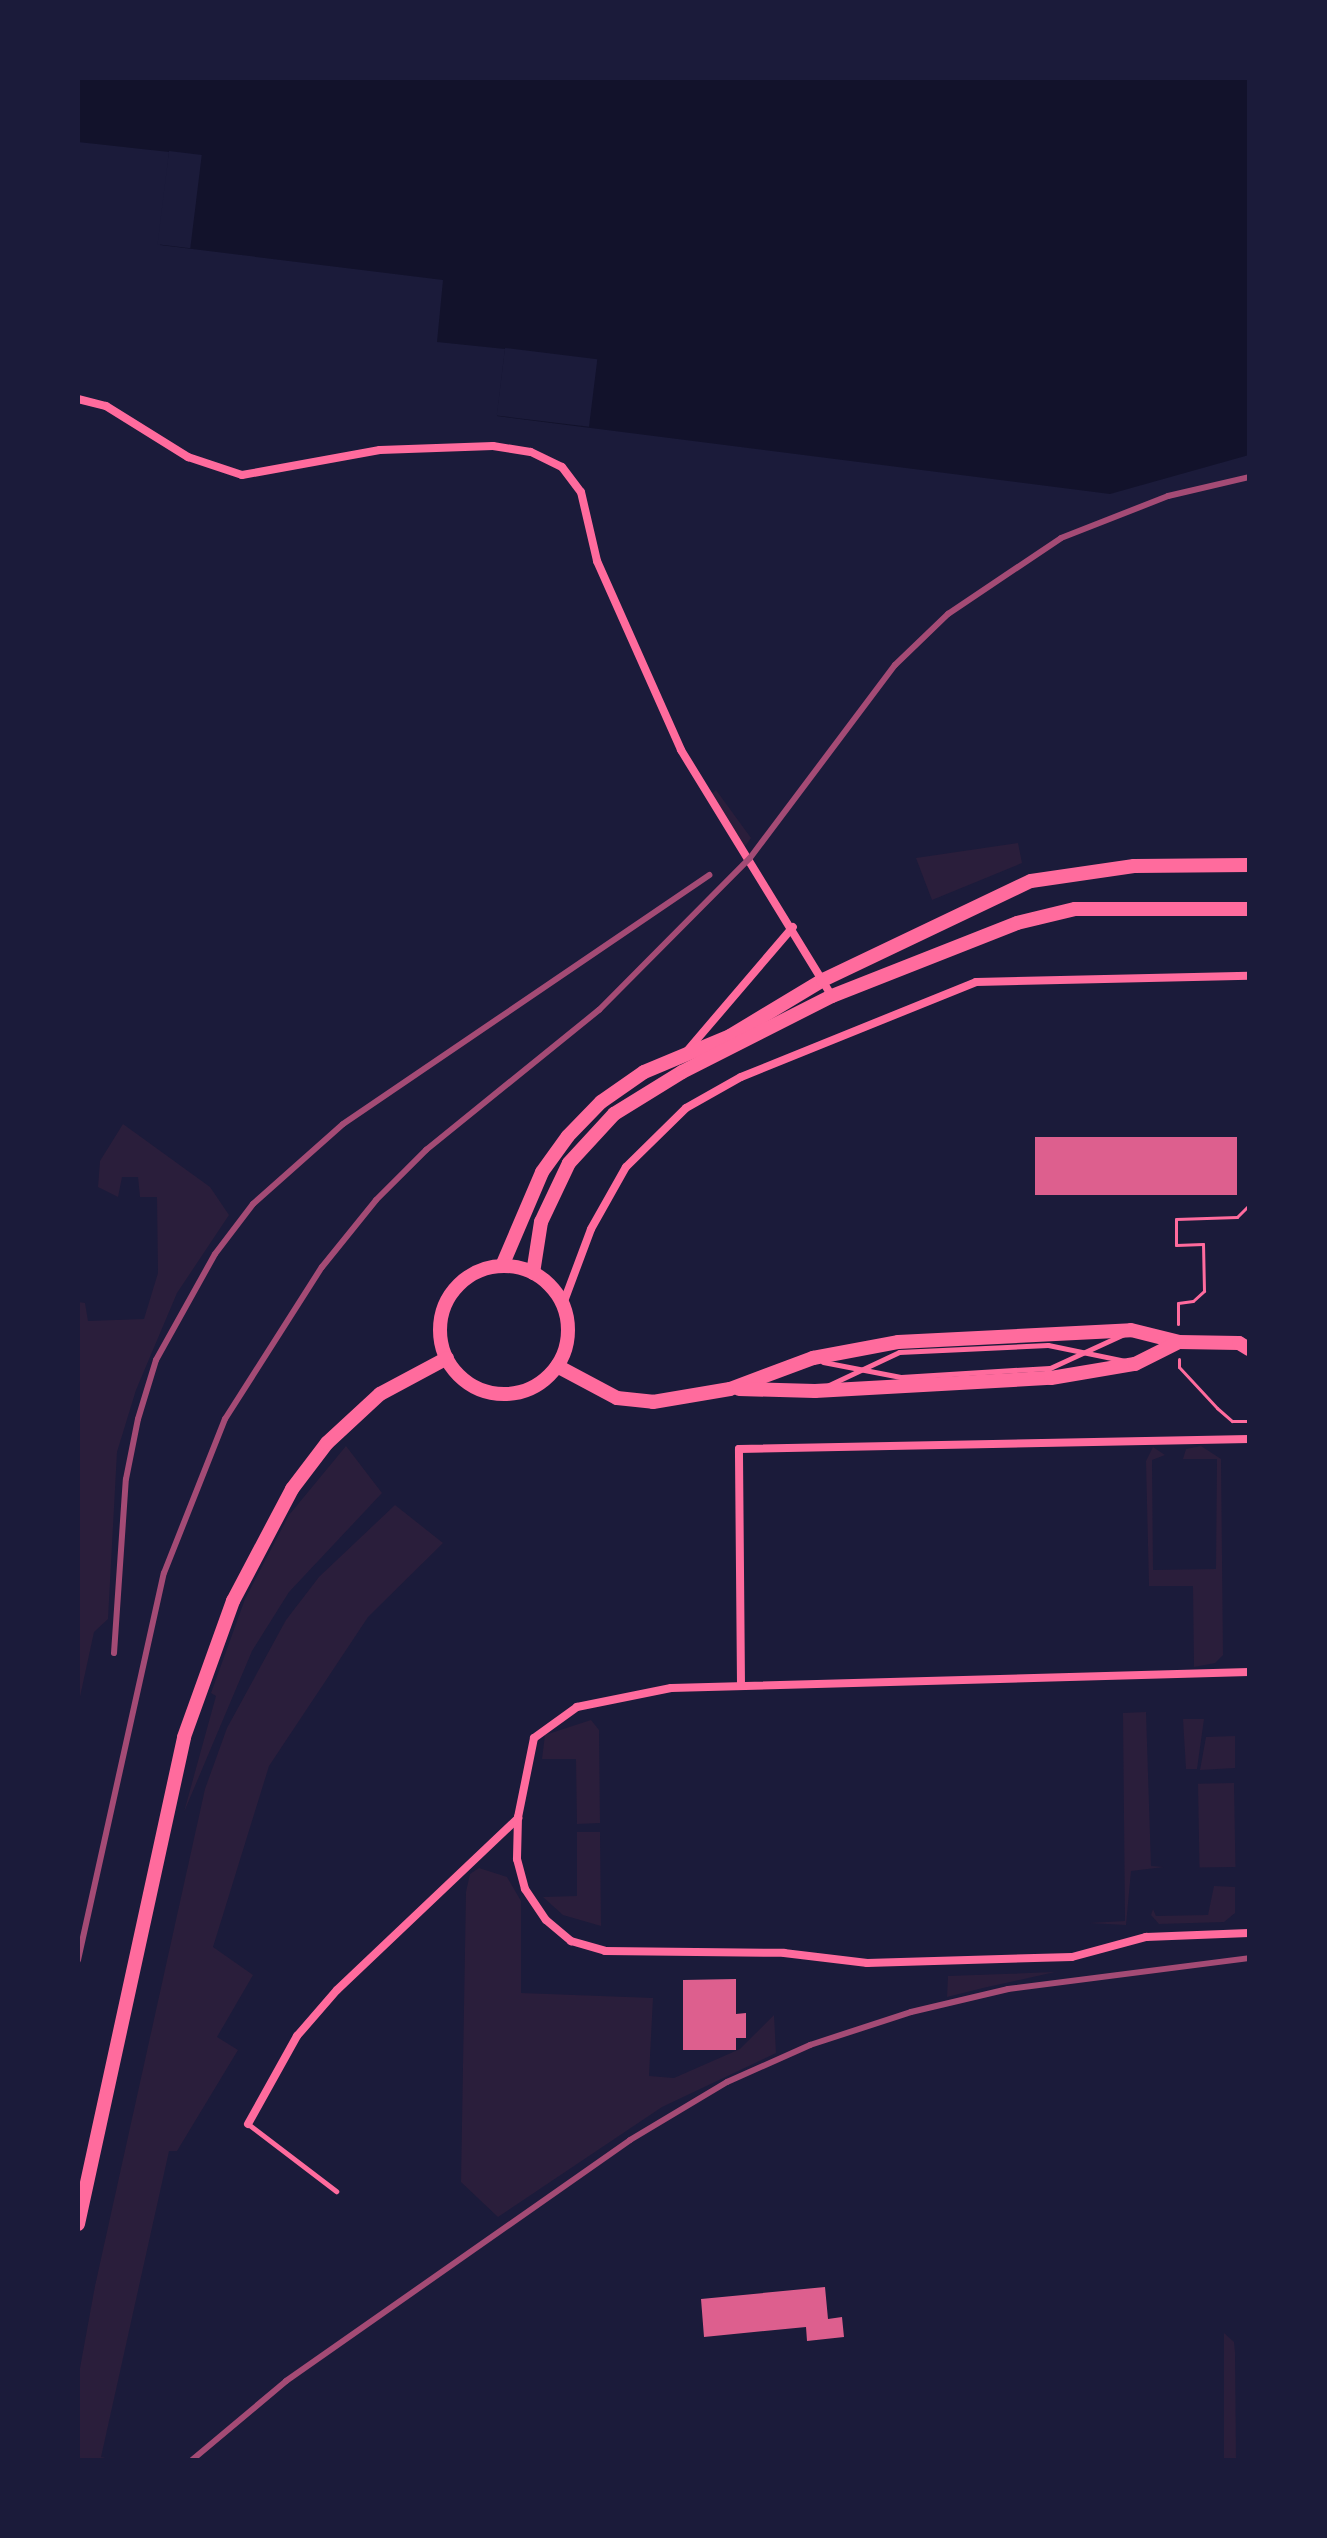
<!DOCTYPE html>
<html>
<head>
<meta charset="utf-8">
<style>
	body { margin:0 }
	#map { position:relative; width:1327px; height:2538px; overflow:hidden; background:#1b1b3a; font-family:Mulish,sans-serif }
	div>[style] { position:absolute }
	.green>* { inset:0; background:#2a1e3b; transform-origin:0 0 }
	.water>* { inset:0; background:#12122b }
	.pier>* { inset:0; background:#1b1b3a; transform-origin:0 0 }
	.building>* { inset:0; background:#dd5f8e; transform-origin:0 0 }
	.path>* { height:3px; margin:-1.5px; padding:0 1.5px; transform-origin:1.5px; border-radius:1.5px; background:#ff6b9d }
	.service>* { height:5px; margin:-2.5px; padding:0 2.5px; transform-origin:2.5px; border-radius:2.5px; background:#ff6b9d }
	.minor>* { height:8px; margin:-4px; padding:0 4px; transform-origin:4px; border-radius:4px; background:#ff6b9d }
	.tertiary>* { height:14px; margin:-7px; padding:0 7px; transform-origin:7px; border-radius:7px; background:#ff6b9d }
	.tertiary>.ring { margin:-7px; padding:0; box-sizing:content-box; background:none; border:14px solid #ff6b9d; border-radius:50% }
	.rail>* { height:6px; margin:-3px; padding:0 3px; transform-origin:3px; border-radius:3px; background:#a44b75 }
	span { translate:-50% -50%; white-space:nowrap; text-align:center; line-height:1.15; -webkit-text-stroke:7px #1b1b3a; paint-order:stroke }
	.frame { position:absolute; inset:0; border:80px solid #1b1b3a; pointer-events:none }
</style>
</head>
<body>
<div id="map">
	<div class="green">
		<i style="clip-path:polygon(716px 790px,751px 838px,743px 849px,710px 795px)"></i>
		<i style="clip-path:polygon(1018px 843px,1022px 863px,932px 900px,916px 858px)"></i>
		<i style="clip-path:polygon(123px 1124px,210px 1187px,229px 1215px,177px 1293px,136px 1390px,117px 1452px,108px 1619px,94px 1632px,78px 1706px,78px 1302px,85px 1303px,88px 1321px,144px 1319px,158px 1273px,157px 1197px,140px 1197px,138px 1177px,122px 1177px,118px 1197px,98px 1187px,100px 1161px)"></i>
		<i style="clip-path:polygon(346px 1446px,382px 1493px,289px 1592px,252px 1651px,184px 1812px,216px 1696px,211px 1693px,245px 1599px,289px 1515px)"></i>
		<i style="clip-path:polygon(1201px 1446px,1221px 1459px,1223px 1655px,1215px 1663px,1194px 1667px,1193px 1586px,1149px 1586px,1146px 1461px,1153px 1447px,1165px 1455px,1152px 1460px,1153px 1570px,1216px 1569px,1217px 1459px,1183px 1459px,1186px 1449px)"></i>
		<i style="clip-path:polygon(395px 1505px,443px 1543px,368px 1617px,269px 1766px,213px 1947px,253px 1975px,217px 2037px,238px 2050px,177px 2151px,169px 2151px,101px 2457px,116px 2460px,78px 2460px,78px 2379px,95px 2286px,205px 1789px,227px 1728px,286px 1620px,319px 1577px)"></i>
		<i style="clip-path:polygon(1146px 1712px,1151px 1866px,1164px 1867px,1131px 1871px,1126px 1925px,1089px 1923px,1125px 1921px,1123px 1713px)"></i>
		<i style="clip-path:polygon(1183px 1719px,1204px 1719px,1197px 1769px,1186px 1769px)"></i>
		<i style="clip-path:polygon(591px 1720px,599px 1730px,600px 1823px,577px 1824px,576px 1759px,542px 1759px,545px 1735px)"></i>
		<i style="clip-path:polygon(1235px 1736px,1235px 1768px,1200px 1770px,1206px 1737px)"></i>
		<i style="left:1234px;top:1783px;width:84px;height:36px;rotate:89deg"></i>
		<i style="clip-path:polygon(577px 1832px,600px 1832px,601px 1926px,563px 1915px,543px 1897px,577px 1896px)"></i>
		<i style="clip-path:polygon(479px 1868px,507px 1877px,521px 1901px,521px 1993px,653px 1998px,649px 2076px,674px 2078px,740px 2049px,774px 2015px,776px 2053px,662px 2107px,498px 2217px,461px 2182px,466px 1892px,470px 1874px)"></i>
		<i style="clip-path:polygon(1214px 1886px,1235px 1887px,1235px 1913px,1224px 1922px,1159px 1924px,1151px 1915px,1153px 1909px,1156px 1916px,1208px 1915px)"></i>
		<i style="clip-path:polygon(1055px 1972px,983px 1988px,947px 1997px,948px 1976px)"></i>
		<i style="clip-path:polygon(1224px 2333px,1234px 2342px,1235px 2352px,1236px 2460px,1224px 2460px)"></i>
	</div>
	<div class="water">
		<i style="clip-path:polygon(78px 78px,1249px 78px,1249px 455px,1110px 494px,497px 416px,505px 349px,437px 342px,443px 280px,160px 245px,169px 152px,78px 142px)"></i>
	</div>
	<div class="pier">
		<i style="left:169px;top:151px;width:33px;height:94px;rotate:7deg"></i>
		<i style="left:505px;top:348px;width:93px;height:68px;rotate:7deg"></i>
	</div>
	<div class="building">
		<i style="left:1237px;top:1137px;width:58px;height:202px;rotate:90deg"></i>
		<i style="clip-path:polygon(736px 1979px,736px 2014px,746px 2013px,746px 2038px,736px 2038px,736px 2050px,683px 2050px,683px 1980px)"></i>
		<i style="clip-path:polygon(825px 2287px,828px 2319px,842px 2317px,844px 2337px,807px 2341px,806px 2327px,704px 2337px,701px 2299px)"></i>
	</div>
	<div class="path">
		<i style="left:1178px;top:1324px;width:21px;rotate:-90deg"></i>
		<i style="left:1178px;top:1303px;width:15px;rotate:-8deg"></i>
		<i style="left:1193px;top:1301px;width:15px;rotate:-42deg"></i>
		<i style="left:1204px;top:1291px;width:47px;rotate:-91.2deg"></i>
		<i style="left:1203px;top:1244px;width:27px;rotate:178deg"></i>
		<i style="left:1176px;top:1245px;width:26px;rotate:-90deg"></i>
		<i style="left:1176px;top:1219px;width:61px;rotate:-1.9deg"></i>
		<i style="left:1237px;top:1217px;width:17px;rotate:-45deg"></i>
		<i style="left:1179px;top:1359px;width:8px;rotate:90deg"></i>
		<i style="left:1179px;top:1367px;width:56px;rotate:47.2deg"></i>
		<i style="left:1217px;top:1408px;width:20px;rotate:41deg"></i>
		<i style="left:1232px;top:1421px;width:17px"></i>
		<i style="left:1246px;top:2460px;width:3px"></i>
	</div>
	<div class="service">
		<i style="left:823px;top:1362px;width:79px;rotate:10.9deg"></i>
		<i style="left:901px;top:1377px;width:149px;rotate:-3.5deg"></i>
		<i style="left:1050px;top:1368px;width:81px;rotate:-24.7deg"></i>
		<i style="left:829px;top:1385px;width:77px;rotate:-25.2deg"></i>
		<i style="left:899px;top:1352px;width:149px;rotate:-2.7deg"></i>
		<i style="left:1048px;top:1345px;width:80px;rotate:11.6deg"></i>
		<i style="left:248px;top:2124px;width:111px;rotate:37.3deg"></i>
	</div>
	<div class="minor">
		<i style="left:78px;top:399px;width:29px;rotate:14deg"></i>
		<i style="left:106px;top:406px;width:97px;rotate:31.9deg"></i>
		<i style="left:188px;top:457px;width:57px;rotate:18.4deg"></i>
		<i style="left:242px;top:475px;width:140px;rotate:-10.3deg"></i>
		<i style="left:380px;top:450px;width:113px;rotate:-2deg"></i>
		<i style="left:493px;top:446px;width:38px;rotate:9deg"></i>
		<i style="left:531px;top:452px;width:34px;rotate:26deg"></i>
		<i style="left:562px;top:467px;width:31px;rotate:53deg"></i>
		<i style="left:581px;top:492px;width:71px;rotate:76.9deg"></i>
		<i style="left:597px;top:561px;width:207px;rotate:66deg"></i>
		<i style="left:681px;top:750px;width:289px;rotate:58.5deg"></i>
		<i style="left:687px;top:1051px;width:163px;rotate:-49.5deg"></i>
		<i style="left:563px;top:1304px;width:80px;rotate:-69.5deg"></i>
		<i style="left:591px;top:1229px;width:71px;rotate:-60.6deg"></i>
		<i style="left:626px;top:1167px;width:84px;rotate:-44.5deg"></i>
		<i style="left:686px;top:1108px;width:63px;rotate:-29.4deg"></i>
		<i style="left:741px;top:1077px;width:253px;rotate:-22deg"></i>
		<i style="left:976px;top:982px;width:273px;rotate:-1.3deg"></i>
		<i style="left:1249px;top:1672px;width:578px;rotate:178.41deg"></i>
		<i style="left:671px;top:1688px;width:96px;rotate:168.6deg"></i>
		<i style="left:577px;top:1707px;width:53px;rotate:144.2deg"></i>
		<i style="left:534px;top:1738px;width:81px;rotate:101.4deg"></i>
		<i style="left:518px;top:1817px;width:42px;rotate:91.4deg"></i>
		<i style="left:517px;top:1859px;width:31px;rotate:75deg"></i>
		<i style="left:525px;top:1889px;width:37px;rotate:56deg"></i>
		<i style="left:546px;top:1920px;width:33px;rotate:40deg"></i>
		<i style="left:571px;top:1941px;width:35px;rotate:16deg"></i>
		<i style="left:605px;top:1951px;width:179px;rotate:0.6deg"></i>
		<i style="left:784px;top:1953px;width:84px;rotate:6.9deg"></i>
		<i style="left:867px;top:1963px;width:205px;rotate:-1.7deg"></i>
		<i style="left:1072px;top:1957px;width:77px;rotate:-15.1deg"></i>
		<i style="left:1146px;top:1937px;width:103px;rotate:-2.2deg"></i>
		<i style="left:741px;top:1685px;width:236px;rotate:-90.5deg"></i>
		<i style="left:739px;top:1449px;width:510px;rotate:-1.12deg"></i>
		<i style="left:248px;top:2124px;width:101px;rotate:-60.9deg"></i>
		<i style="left:297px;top:2036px;width:61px;rotate:-49deg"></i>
		<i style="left:337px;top:1990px;width:250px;rotate:-43.5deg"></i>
	</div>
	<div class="tertiary">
		<i style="left:502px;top:1266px;width:102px;rotate:-66.9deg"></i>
		<i style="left:542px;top:1172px;width:44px;rotate:-54.2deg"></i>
		<i style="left:568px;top:1136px;width:47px;rotate:-45.9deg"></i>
		<i style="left:601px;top:1102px;width:52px;rotate:-34.9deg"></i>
		<i style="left:644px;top:1072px;width:93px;rotate:-22.7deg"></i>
		<i style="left:730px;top:1036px;width:109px;rotate:-31.1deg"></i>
		<i style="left:823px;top:980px;width:230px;rotate:-25.5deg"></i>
		<i style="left:1031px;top:881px;width:104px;rotate:-8.3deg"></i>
		<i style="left:1134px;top:866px;width:115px;rotate:-0.5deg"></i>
		<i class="ring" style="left:440px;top:1266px;width:114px;height:114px"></i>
		<i style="left:533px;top:1273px;width:52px;rotate:-81.1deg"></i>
		<i style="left:541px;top:1222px;width:65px;rotate:-64.6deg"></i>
		<i style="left:569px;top:1163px;width:67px;rotate:-47.4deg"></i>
		<i style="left:614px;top:1114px;width:80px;rotate:-31.7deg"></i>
		<i style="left:682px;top:1072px;width:168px;rotate:-26.9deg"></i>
		<i style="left:832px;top:996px;width:199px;rotate:-21.5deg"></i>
		<i style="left:1017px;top:923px;width:60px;rotate:-13.6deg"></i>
		<i style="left:1075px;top:909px;width:174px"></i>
		<i style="left:557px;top:1366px;width:68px;rotate:28.1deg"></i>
		<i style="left:617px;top:1398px;width:36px;rotate:6deg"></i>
		<i style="left:653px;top:1402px;width:78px;rotate:-9.6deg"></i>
		<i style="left:730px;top:1389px;width:89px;rotate:-20.5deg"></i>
		<i style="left:813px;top:1358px;width:86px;rotate:-10.7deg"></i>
		<i style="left:898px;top:1342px;width:233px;rotate:-2.9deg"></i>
		<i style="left:1131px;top:1330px;width:49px;rotate:14deg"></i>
		<i style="left:1179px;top:1342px;width:60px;rotate:1deg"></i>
		<i style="left:1239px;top:1343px;width:12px;rotate:31deg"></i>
		<i style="left:739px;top:1389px;width:76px;rotate:1.5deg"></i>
		<i style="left:815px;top:1391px;width:236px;rotate:-3.2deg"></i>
		<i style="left:1051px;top:1378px;width:85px;rotate:-9.5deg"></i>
		<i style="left:1135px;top:1364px;width:49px;rotate:-26.6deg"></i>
		<i style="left:78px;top:2224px;width:498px;rotate:-77.7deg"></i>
		<i style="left:184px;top:1737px;width:145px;rotate:-70.2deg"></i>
		<i style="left:233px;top:1601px;width:127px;rotate:-62.2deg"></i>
		<i style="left:292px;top:1489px;width:58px;rotate:-52.7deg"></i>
		<i style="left:327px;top:1443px;width:72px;rotate:-42.8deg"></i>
		<i style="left:380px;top:1394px;width:76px;rotate:-28.2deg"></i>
	</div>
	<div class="rail">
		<i style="left:114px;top:1653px;width:174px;rotate:-86.1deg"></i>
		<i style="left:126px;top:1479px;width:61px;rotate:-78.7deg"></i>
		<i style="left:138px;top:1419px;width:62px;rotate:-73deg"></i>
		<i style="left:156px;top:1360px;width:121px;rotate:-60.9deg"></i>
		<i style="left:215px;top:1254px;width:63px;rotate:-52.8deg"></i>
		<i style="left:253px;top:1204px;width:120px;rotate:-41.6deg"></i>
		<i style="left:343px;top:1124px;width:443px;rotate:-34.2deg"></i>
		<i style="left:78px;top:1960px;width:396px;rotate:-77.5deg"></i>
		<i style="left:164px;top:1573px;width:166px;rotate:-68.4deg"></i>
		<i style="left:225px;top:1419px;width:180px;rotate:-57.5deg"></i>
		<i style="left:322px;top:1267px;width:86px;rotate:-51.1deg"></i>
		<i style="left:376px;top:1200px;width:71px;rotate:-45deg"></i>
		<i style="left:426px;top:1150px;width:223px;rotate:-39deg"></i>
		<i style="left:599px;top:1010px;width:214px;rotate:-45.2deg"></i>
		<i style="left:750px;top:858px;width:241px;rotate:-53.1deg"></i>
		<i style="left:895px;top:665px;width:74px;rotate:-43.9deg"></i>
		<i style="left:948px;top:614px;width:136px;rotate:-33.9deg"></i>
		<i style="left:1061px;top:538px;width:115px;rotate:-21.4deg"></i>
		<i style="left:1168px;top:496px;width:83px;rotate:-13.2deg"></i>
		<i style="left:192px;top:2460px;width:123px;rotate:-40deg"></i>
		<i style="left:286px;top:2381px;width:420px;rotate:-35deg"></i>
		<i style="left:630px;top:2140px;width:113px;rotate:-30.9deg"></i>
		<i style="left:727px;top:2082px;width:91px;rotate:-24deg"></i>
		<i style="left:810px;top:2045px;width:106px;rotate:-18.1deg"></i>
		<i style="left:911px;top:2012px;width:100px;rotate:-13.3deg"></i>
		<i style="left:1008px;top:1989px;width:243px;rotate:-7.3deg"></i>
	</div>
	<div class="frame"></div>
</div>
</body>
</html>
